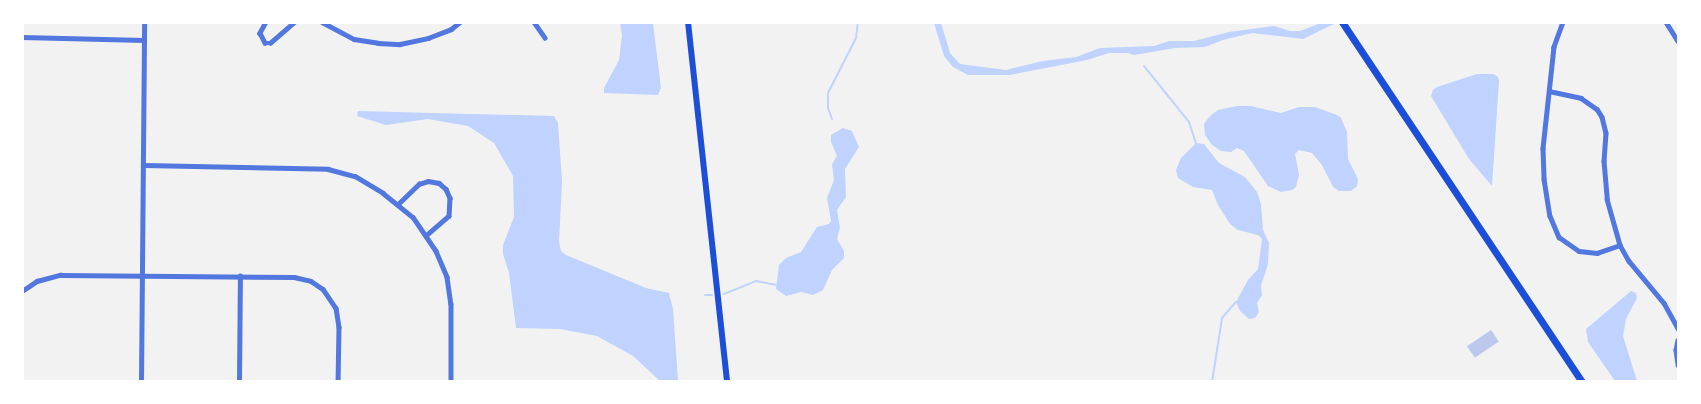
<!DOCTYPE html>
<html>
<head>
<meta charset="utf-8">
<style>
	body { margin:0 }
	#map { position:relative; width:1701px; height:404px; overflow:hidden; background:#f2f2f2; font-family:Georgia,serif }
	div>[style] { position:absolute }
	.water>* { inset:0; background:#bfd3fe }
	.stream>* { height:2px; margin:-1px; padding:0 1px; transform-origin:1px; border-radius:1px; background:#bfd3fe }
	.building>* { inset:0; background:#bdc9ec; transform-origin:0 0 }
	.minor>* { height:4.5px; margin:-2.25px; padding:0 2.25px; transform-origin:2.25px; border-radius:2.25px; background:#5277de }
	.secondary>* { height:6px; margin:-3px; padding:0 3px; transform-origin:3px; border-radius:3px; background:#1d4ed8 }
	.primary>* { height:7px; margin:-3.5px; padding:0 3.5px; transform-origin:3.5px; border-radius:3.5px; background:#1d4ed8 }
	span { translate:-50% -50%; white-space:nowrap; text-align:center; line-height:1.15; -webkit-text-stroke:5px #fff; paint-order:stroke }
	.frame { position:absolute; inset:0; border:24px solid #fff; pointer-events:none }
</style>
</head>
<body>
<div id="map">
	<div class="water">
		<i style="clip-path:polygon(620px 23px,653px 23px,661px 88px,658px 95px,604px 93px,604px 88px,619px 60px,622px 35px)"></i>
		<i style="clip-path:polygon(934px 23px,941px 23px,950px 53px,960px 64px,1006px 70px,1043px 61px,1076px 57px,1100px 48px,1154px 46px,1169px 41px,1194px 41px,1229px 32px,1274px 26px,1290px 31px,1300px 31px,1321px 23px,1336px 23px,1303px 39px,1252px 33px,1223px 40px,1205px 47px,1175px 48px,1134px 55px,1128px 53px,1109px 53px,1087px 60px,1010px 75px,968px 75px,953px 67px,944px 56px)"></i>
		<i style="clip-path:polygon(1477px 74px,1493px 74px,1498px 77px,1499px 81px,1492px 186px,1469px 159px,1431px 96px,1433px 90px,1437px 87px)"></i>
		<i style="clip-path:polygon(1237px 106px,1251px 106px,1281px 113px,1299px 107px,1315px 107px,1337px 115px,1341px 118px,1347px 132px,1348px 159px,1358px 179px,1357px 186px,1351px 191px,1339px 191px,1333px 187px,1322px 165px,1312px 153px,1299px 150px,1295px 154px,1299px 175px,1296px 187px,1292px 190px,1281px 192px,1268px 186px,1244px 151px,1237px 148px,1231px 152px,1221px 151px,1212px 145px,1205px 135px,1204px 124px,1210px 116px,1218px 110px)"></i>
		<i style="clip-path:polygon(358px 111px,554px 116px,558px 123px,562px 181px,559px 242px,561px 251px,566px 255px,646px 288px,669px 293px,673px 309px,678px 381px,660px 381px,633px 356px,597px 336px,560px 329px,516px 328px,509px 273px,503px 254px,503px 245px,514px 217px,513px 176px,494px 143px,468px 126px,428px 119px,386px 125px,357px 116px)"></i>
		<i style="clip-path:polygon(843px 128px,852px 131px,859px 147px,845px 169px,846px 197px,837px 210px,840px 228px,837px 239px,844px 251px,844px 258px,832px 270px,823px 290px,813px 295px,801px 292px,786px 296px,776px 289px,779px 265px,786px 258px,801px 252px,817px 227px,829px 224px,831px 221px,827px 198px,834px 180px,832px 164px,837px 156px,831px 142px,831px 135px)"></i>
		<i style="clip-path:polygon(1196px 143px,1204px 144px,1219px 163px,1245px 177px,1257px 192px,1261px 204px,1263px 230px,1269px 243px,1268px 264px,1261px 286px,1262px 295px,1257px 303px,1259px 312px,1255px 318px,1249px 319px,1240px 311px,1236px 302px,1248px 280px,1258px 269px,1262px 239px,1258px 235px,1238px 230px,1230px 224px,1218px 205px,1212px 190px,1193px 187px,1178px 178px,1176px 170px,1181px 158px)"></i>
		<i style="clip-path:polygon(1631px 291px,1636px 293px,1637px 298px,1626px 319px,1623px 336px,1637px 381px,1615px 381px,1588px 342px,1586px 329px)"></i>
	</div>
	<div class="stream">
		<i style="left:1144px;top:66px;width:72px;rotate:51.2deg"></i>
		<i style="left:1189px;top:122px;width:22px;rotate:72deg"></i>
		<i style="left:832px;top:119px;width:12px;rotate:-110deg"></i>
		<i style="left:828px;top:108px;width:15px;rotate:-90deg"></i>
		<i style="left:828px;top:93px;width:62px;rotate:-63deg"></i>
		<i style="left:856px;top:38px;width:16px;rotate:-83deg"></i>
		<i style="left:724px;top:294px;width:35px;rotate:-22deg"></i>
		<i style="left:756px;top:281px;width:20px;rotate:11deg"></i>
		<i style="left:705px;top:295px;width:7px"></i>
		<i style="left:1212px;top:382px;width:65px;rotate:-81.1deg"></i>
		<i style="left:1222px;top:318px;width:21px;rotate:-49deg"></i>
	</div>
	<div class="building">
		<i style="left:1491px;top:330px;width:14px;height:29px;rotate:56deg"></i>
	</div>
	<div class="minor">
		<i style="left:266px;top:22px;width:13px;rotate:119deg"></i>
		<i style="left:260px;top:33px;width:11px;rotate:63deg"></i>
		<i style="left:265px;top:43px;width:5px"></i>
		<i style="left:270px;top:43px;width:32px;rotate:-41deg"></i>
		<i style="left:322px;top:22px;width:36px;rotate:28deg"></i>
		<i style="left:354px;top:39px;width:24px;rotate:9deg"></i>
		<i style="left:378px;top:43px;width:22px;rotate:3deg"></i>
		<i style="left:400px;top:44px;width:29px;rotate:-12deg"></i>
		<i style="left:428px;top:38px;width:25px;rotate:-21deg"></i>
		<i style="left:451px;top:29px;width:11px;rotate:-38deg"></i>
		<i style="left:534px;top:22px;width:19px;rotate:55deg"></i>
		<i style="left:1563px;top:22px;width:27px;rotate:110deg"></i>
		<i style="left:1554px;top:47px;width:102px;rotate:96.2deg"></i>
		<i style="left:1543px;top:148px;width:31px;rotate:88deg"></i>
		<i style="left:1544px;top:179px;width:37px;rotate:81deg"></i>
		<i style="left:1550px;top:216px;width:23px;rotate:67deg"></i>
		<i style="left:1559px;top:237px;width:24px;rotate:35deg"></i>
		<i style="left:1579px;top:251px;width:18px;rotate:6deg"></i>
		<i style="left:1597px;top:253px;width:24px;rotate:-19deg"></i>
		<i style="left:1666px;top:22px;width:22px;rotate:58deg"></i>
		<i style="left:22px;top:37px;width:122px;rotate:1.4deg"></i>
		<i style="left:1549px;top:91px;width:33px;rotate:12deg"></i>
		<i style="left:1581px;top:98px;width:19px;rotate:35deg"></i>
		<i style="left:1597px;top:109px;width:9px;rotate:58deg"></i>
		<i style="left:1602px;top:117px;width:16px;rotate:76deg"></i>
		<i style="left:1606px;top:133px;width:28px;rotate:94deg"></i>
		<i style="left:1604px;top:161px;width:38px;rotate:85deg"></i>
		<i style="left:1607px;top:199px;width:48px;rotate:74.2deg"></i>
		<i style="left:1620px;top:245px;width:18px;rotate:61deg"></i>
		<i style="left:1629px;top:261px;width:55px;rotate:50.2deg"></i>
		<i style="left:1664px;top:303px;width:29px;rotate:61deg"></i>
		<i style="left:144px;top:165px;width:184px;rotate:1.2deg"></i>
		<i style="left:328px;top:169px;width:28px;rotate:15deg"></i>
		<i style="left:355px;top:176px;width:33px;rotate:31deg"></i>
		<i style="left:383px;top:193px;width:38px;rotate:39deg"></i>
		<i style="left:413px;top:217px;width:41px;rotate:55.9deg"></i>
		<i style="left:436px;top:251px;width:28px;rotate:67deg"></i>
		<i style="left:447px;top:277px;width:27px;rotate:82deg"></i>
		<i style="left:451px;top:304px;width:78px;rotate:90deg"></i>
		<i style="left:398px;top:204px;width:29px;rotate:-44deg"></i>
		<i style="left:419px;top:184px;width:9px;rotate:-18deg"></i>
		<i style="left:428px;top:181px;width:11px;rotate:10deg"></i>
		<i style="left:439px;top:183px;width:9px;rotate:41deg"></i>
		<i style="left:446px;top:189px;width:10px;rotate:66deg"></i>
		<i style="left:450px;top:198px;width:18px;rotate:93deg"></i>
		<i style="left:449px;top:216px;width:29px;rotate:139deg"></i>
		<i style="left:22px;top:291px;width:18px;rotate:-34deg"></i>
		<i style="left:37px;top:281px;width:24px;rotate:-15deg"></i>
		<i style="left:60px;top:275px;width:234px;rotate:0.5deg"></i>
		<i style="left:294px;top:277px;width:17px;rotate:13deg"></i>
		<i style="left:311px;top:281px;width:14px;rotate:34deg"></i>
		<i style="left:323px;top:289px;width:23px;rotate:56deg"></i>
		<i style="left:336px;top:308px;width:19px;rotate:81deg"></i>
		<i style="left:339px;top:327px;width:55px;rotate:91deg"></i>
		<i style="left:1678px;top:340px;width:10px;rotate:101deg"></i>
		<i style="left:1676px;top:350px;width:15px;rotate:82deg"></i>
		<i style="left:141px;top:382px;width:360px;rotate:-89.5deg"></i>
		<i style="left:239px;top:382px;width:106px;rotate:-89.5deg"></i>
	</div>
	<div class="secondary">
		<i style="left:688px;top:22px;width:362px;rotate:83.8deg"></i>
	</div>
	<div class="primary">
		<i style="left:1342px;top:22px;width:433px;rotate:56.3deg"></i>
	</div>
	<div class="frame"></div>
</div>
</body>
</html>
